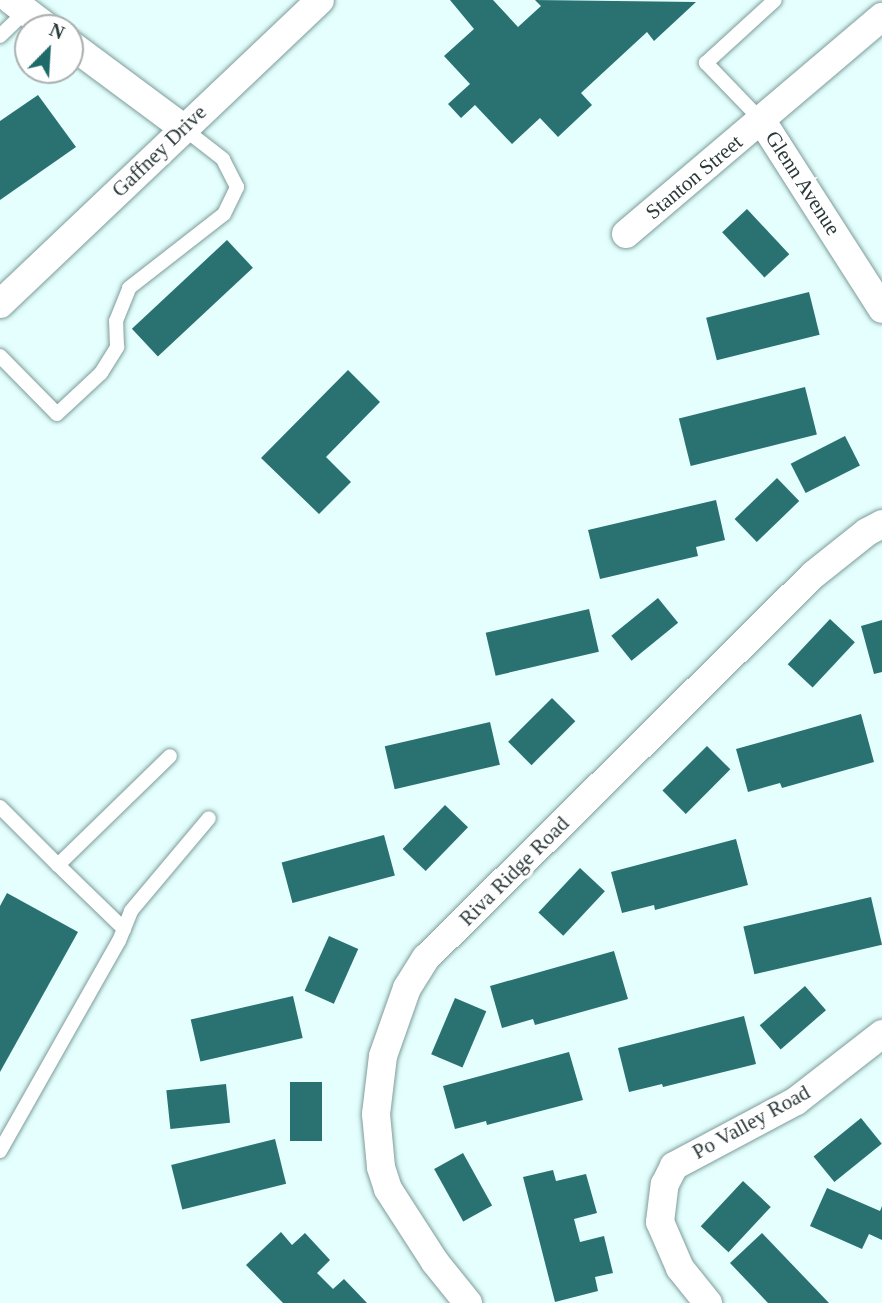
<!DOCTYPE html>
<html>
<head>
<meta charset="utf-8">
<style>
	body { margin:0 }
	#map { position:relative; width:882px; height:1303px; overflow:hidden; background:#e4fffd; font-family:Georgia,serif }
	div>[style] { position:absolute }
	.building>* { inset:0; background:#2a7271; transform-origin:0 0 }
	.roads { filter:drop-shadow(0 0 2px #7d9c9b) drop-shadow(0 0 2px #7d9c9b) }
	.lane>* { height:14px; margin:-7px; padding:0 7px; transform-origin:7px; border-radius:7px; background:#fff }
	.street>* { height:28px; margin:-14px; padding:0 14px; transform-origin:14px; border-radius:14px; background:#fff }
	span { translate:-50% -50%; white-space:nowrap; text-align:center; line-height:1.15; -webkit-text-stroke:7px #fff; paint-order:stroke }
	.street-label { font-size:21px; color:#2b3838 }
	.north { position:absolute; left:14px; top:14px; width:70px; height:70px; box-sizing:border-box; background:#fff; border:2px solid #aaafaf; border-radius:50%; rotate:24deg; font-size:19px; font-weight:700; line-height:28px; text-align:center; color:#2b3838 }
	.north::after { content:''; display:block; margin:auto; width:24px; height:32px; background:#1d6a69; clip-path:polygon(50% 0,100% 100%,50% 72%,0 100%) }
</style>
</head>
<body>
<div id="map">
	<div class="building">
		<i style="clip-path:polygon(450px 0,493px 0,518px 27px,541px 6px,535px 0,696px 2px,654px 41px,647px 32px,581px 93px,592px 105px,558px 137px,540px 118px,512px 144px,475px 105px,461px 118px,448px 104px,470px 84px,444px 56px,474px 29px)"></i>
		<i style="clip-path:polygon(38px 95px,76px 147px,0 200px,0 121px)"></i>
		<i style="left:747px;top:209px;width:62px;height:34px;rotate:47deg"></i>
		<i style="left:227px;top:240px;width:38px;height:130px;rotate:47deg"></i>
		<i style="left:809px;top:292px;width:44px;height:106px;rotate:76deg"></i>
		<i style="clip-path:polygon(348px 370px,380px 402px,326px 457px,351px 482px,319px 514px,261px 458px)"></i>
		<i style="left:805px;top:387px;width:49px;height:130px;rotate:76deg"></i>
		<i style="left:845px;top:436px;width:33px;height:61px;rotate:63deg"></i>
		<i style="left:777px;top:478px;width:32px;height:59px;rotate:46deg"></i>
		<i style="clip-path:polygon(716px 500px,725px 540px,696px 547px,698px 556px,600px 579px,588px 530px)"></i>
		<i style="left:658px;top:598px;width:32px;height:60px;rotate:51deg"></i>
		<i style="left:589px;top:609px;width:44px;height:106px;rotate:77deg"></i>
		<i style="left:830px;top:619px;width:34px;height:62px;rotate:43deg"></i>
		<i style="clip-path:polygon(882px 620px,882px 672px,874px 674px,861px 626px)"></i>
		<i style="left:552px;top:698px;width:33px;height:62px;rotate:45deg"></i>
		<i style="clip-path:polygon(861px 714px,874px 762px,782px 788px,780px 783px,748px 792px,736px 749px)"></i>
		<i style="left:490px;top:722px;width:44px;height:108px;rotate:77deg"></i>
		<i style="left:707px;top:746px;width:33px;height:63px;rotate:45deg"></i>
		<i style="left:445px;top:805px;width:32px;height:61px;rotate:44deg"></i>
		<i style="left:384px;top:835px;width:42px;height:106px;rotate:75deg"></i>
		<i style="clip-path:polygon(736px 839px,748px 885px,655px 910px,654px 905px,622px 913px,611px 872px)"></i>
		<i style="left:580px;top:868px;width:34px;height:61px;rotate:43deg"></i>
		<i style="clip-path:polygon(7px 893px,78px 932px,0 1072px,0 906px)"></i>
		<i style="left:871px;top:897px;width:49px;height:131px;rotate:77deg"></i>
		<i style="left:329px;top:936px;width:32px;height:60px;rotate:24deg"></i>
		<i style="clip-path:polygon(614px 951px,628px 999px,535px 1025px,533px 1019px,502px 1028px,490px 986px)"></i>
		<i style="left:805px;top:986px;width:32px;height:60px;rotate:49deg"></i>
		<i style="left:293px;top:996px;width:43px;height:105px;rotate:77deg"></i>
		<i style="left:455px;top:998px;width:34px;height:61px;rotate:23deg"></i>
		<i style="clip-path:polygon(744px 1016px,756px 1064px,663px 1087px,662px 1084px,629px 1092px,618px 1048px)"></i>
		<i style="clip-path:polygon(569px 1052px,583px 1100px,487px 1125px,486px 1121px,455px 1129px,443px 1086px)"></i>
		<i style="left:290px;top:1082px;width:32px;height:59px"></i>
		<i style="left:226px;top:1084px;width:39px;height:60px;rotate:84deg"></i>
		<i style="left:861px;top:1118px;width:33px;height:61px;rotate:51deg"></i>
		<i style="left:275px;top:1139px;width:46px;height:107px;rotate:76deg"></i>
		<i style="left:463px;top:1153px;width:60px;height:33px;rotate:61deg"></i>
		<i style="clip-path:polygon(553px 1170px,556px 1181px,586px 1174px,597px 1213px,574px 1219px,580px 1242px,604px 1236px,613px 1273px,595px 1277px,598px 1291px,555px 1302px,523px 1177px)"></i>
		<i style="left:743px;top:1181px;width:38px;height:62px;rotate:43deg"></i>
		<i style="clip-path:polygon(827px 1188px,880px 1211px,882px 1206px,882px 1240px,869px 1234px,862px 1249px,810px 1226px)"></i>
		<i style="clip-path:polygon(281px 1232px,292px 1245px,305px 1233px,330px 1260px,317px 1273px,333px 1289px,344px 1279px,367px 1303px,283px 1303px,246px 1265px)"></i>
		<i style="clip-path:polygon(762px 1233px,829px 1303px,768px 1303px,730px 1263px)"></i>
	</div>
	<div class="roads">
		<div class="lane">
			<i style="left:0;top:36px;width:36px;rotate:-44deg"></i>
			<i style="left:762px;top:121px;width:81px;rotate:-134deg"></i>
			<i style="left:706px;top:63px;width:93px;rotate:-42.4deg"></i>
			<i style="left:0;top:356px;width:81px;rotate:45.5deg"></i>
			<i style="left:57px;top:414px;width:60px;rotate:-43deg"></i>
			<i style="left:101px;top:373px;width:31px;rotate:-58deg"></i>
			<i style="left:117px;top:347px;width:26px;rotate:-92deg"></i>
			<i style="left:116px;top:321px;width:35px;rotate:-68deg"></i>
			<i style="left:129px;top:288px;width:120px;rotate:-37.9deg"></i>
			<i style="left:224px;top:214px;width:30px;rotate:-64deg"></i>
			<i style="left:237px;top:187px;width:31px;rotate:-117deg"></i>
			<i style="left:223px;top:159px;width:51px;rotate:-142.2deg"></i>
			<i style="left:0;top:807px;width:82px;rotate:45deg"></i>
			<i style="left:58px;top:865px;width:156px;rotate:-44.2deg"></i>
			<i style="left:58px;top:865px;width:92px;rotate:44.1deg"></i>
			<i style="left:0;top:1151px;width:241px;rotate:-60.5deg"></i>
			<i style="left:119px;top:941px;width:32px;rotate:-68deg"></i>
			<i style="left:131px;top:911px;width:121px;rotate:-50deg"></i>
		</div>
		<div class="street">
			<i style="left:11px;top:0;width:46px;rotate:37.1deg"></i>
			<i style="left:70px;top:44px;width:141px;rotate:36.6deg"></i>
			<i style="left:762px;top:121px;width:223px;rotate:57.4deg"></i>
			<i style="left:626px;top:234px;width:336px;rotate:-40.3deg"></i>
			<i style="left:0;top:304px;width:441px;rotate:-43.5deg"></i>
			<i style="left:468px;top:1303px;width:53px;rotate:-128.8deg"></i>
			<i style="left:435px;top:1262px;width:87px;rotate:-122.8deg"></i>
			<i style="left:388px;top:1189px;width:23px;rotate:-108deg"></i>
			<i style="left:381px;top:1167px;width:53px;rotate:-95.4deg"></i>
			<i style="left:376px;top:1114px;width:58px;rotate:-83.1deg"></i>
			<i style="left:383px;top:1056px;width:72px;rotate:-70.6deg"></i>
			<i style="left:407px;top:988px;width:36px;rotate:-58deg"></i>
			<i style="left:426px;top:958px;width:544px;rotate:-44.7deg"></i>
			<i style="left:813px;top:575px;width:69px;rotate:-38.5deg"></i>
			<i style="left:867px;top:532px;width:17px;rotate:-28deg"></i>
			<i style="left:708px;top:1303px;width:45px;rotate:-128.7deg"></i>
			<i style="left:680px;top:1268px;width:50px;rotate:-113.5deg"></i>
			<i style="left:660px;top:1222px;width:38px;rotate:-83deg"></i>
			<i style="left:665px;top:1184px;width:20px;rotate:-63deg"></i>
			<i style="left:674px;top:1166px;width:138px;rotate:-28deg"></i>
			<i style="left:796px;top:1101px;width:109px;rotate:-37.9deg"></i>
		</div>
	</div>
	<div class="street-label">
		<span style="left:159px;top:151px;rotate:-44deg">Gaffney Drive</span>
		<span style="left:694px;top:177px;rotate:-40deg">Stanton Street</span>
		<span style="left:803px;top:183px;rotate:57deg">Glenn Avenue</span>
		<span style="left:514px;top:871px;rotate:-45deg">Riva Ridge Road</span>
		<span style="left:751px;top:1122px;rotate:-29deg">Po Valley Road</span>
	</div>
	<div class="north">N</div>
</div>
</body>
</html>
